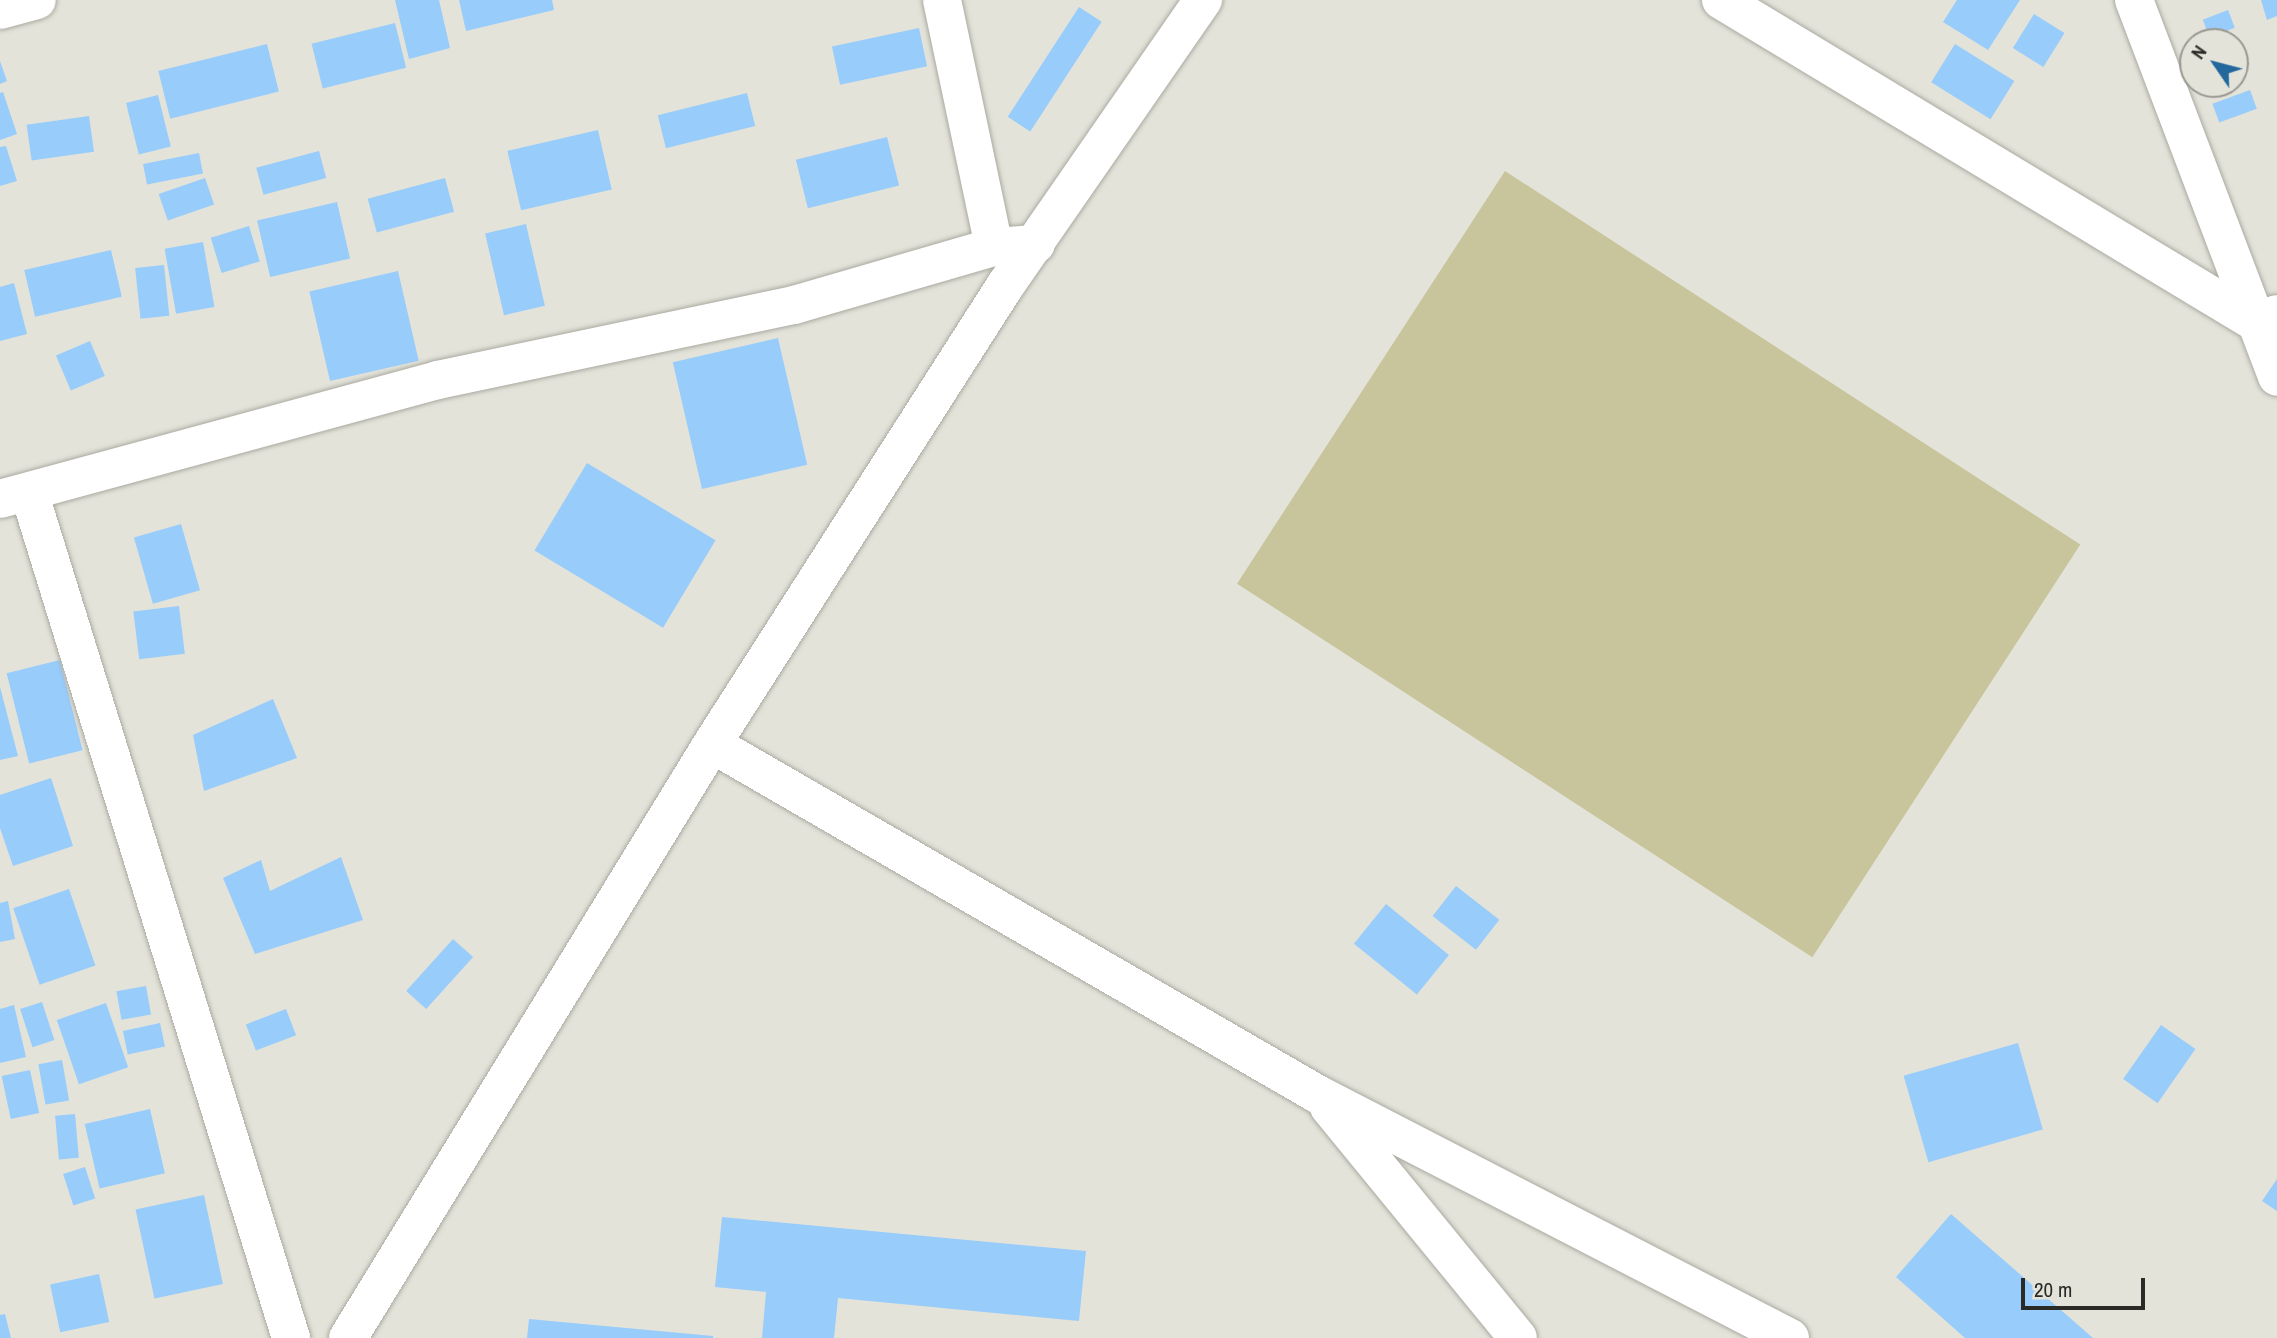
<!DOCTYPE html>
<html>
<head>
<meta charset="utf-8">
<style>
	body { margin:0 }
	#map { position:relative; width:2277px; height:1338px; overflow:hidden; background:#e3e3da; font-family:"Archivo Narrow",sans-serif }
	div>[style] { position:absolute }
	.green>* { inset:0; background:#c8c49b; transform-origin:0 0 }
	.building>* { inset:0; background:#98ccfb; transform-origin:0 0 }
	.roads { filter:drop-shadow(0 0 2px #aaaaa1) drop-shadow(0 0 2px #aaaaa1) }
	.minor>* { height:38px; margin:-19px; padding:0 19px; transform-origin:19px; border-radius:19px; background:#fff }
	span { translate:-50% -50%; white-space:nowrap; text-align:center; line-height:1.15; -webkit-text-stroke:6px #e3e3da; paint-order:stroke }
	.north { position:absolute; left:2179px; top:28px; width:70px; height:70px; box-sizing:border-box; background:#e3e3da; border:2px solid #999992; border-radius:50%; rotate:305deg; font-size:19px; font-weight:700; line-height:28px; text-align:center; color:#2a2a27 }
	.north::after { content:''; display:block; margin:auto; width:24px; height:32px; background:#23689d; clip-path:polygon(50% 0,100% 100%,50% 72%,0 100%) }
	.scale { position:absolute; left:2021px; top:1278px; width:124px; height:32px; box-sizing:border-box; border:4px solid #2a2a27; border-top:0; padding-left:9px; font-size:21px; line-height:24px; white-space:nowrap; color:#2a2a27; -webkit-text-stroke:5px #e3e3da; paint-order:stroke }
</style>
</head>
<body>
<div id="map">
	<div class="green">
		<i style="left:1505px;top:171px;width:686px;height:492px;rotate:33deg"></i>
	</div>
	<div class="building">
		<i style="clip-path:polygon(395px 0,439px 0,450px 48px,409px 59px)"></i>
		<i style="clip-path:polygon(459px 0,552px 0,554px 10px,466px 31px)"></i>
		<i style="clip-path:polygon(1957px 0,2020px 0,1988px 50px,1943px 22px)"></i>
		<i style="clip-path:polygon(2261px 0,2277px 0,2277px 16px,2267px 20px)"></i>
		<i style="left:1079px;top:7px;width:27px;height:131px;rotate:33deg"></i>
		<i style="left:2228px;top:10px;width:19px;height:27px;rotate:69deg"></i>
		<i style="left:2034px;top:14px;width:36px;height:40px;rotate:32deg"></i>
		<i style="left:395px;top:23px;width:46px;height:86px;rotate:76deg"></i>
		<i style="left:919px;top:28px;width:39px;height:89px;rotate:78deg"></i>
		<i style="left:267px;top:44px;width:49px;height:112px;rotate:76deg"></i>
		<i style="left:1955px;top:44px;width:70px;height:45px;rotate:32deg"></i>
		<i style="clip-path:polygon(0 61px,7px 81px,0 84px)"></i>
		<i style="left:2250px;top:90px;width:20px;height:40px;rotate:70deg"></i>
		<i style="clip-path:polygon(3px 92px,17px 134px,0 140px,0 93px)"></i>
		<i style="left:747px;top:93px;width:34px;height:92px;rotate:76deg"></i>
		<i style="left:158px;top:95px;width:53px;height:33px;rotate:76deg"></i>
		<i style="left:89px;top:116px;width:36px;height:63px;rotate:82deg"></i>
		<i style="left:598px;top:130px;width:61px;height:93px;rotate:77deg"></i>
		<i style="left:887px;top:137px;width:50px;height:94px;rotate:76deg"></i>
		<i style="clip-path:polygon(6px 146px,17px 181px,0 186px,0 147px)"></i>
		<i style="left:319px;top:151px;width:28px;height:65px;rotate:75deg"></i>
		<i style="left:199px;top:153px;width:21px;height:57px;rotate:79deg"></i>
		<i style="left:205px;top:178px;width:28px;height:49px;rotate:71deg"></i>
		<i style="left:445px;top:178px;width:35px;height:80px;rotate:75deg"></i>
		<i style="left:337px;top:202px;width:58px;height:82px;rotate:77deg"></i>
		<i style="left:526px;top:224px;width:84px;height:42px;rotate:77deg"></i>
		<i style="left:249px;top:226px;width:37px;height:40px;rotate:73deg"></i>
		<i style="left:203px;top:242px;width:66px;height:39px;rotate:80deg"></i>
		<i style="left:111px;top:250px;width:48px;height:89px;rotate:77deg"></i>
		<i style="left:164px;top:265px;width:51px;height:29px;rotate:84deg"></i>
		<i style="left:398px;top:271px;width:92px;height:91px;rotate:77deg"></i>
		<i style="clip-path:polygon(14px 283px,27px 334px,0 341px,0 287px)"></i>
		<i style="left:778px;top:338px;width:130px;height:108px;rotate:77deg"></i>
		<i style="left:90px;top:341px;width:38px;height:37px;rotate:67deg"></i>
		<i style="left:587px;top:463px;width:150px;height:102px;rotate:31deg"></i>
		<i style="left:181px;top:524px;width:69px;height:49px;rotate:74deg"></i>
		<i style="left:179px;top:606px;width:48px;height:46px;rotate:83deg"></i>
		<i style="left:60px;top:660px;width:93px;height:55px;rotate:76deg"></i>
		<i style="clip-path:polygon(0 687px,18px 756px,0 760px)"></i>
		<i style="clip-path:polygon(273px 699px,297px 758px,204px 791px,193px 735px)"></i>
		<i style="clip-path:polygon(51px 778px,73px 846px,13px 866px,0 828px,0 795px)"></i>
		<i style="clip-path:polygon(341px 857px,363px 920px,255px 954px,223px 878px,261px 860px,270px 891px)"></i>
		<i style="left:1456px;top:886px;width:55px;height:38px;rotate:38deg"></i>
		<i style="left:69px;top:889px;width:81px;height:59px;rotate:71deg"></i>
		<i style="clip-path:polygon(8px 901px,15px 939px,0 942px,0 903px)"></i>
		<i style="left:1386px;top:904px;width:81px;height:51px;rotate:39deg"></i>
		<i style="left:453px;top:939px;width:27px;height:70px;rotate:42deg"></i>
		<i style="left:146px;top:986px;width:29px;height:30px;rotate:80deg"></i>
		<i style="left:42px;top:1002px;width:40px;height:23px;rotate:72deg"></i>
		<i style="left:106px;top:1003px;width:68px;height:52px;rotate:71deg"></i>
		<i style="clip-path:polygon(14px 1005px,26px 1057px,0 1063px,0 1009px)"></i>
		<i style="left:286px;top:1009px;width:28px;height:43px;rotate:69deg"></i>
		<i style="left:160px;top:1023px;width:24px;height:38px;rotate:78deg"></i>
		<i style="left:2161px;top:1025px;width:42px;height:66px;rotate:35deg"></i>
		<i style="left:2018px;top:1043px;width:90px;height:119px;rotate:74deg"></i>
		<i style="left:62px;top:1060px;width:41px;height:24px;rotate:80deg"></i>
		<i style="left:30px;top:1070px;width:44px;height:29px;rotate:78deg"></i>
		<i style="left:150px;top:1109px;width:66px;height:67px;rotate:77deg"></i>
		<i style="left:75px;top:1114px;width:44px;height:20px;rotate:85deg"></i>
		<i style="left:85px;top:1167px;width:33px;height:23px;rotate:72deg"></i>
		<i style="clip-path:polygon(2277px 1179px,2277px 1211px,2262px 1201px)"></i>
		<i style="left:204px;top:1195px;width:91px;height:70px;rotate:78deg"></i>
		<i style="clip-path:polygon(1951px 1214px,2093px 1338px,1965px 1338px,1896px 1277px)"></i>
		<i style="clip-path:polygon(722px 1217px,1086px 1251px,1079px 1321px,838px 1298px,834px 1338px,762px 1338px,766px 1292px,715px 1287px)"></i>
		<i style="left:99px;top:1274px;width:49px;height:50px;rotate:78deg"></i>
		<i style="clip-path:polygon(5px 1314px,11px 1338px,0 1338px,0 1315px)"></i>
		<i style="clip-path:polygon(529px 1319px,713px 1336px,713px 1338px,527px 1338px)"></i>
	</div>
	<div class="roads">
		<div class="minor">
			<i style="left:942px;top:0;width:252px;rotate:78.1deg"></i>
			<i style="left:1721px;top:0;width:624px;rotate:31.09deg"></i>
			<i style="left:2255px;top:322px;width:23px;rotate:-20deg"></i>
			<i style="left:2134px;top:0;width:403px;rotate:69.2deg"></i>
			<i style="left:0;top:10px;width:38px;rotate:-15deg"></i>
			<i style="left:29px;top:492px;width:886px;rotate:72.79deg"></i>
			<i style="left:0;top:499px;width:454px;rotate:-15.2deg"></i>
			<i style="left:438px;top:380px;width:364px;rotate:-11.9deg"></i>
			<i style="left:794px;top:305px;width:208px;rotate:-16.2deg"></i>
			<i style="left:994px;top:247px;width:42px;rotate:-4.1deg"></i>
			<i style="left:712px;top:744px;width:701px;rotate:30.04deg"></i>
			<i style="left:1319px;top:1095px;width:530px;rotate:27.29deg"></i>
			<i style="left:1329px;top:1107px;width:298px;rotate:50.7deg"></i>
			<i style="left:348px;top:1338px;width:697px;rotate:-58.5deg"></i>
			<i style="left:712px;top:744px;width:544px;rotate:-57.39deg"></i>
			<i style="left:1005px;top:286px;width:348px;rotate:-55.3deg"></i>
		</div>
	</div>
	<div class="north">N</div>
	<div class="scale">20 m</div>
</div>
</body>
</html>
